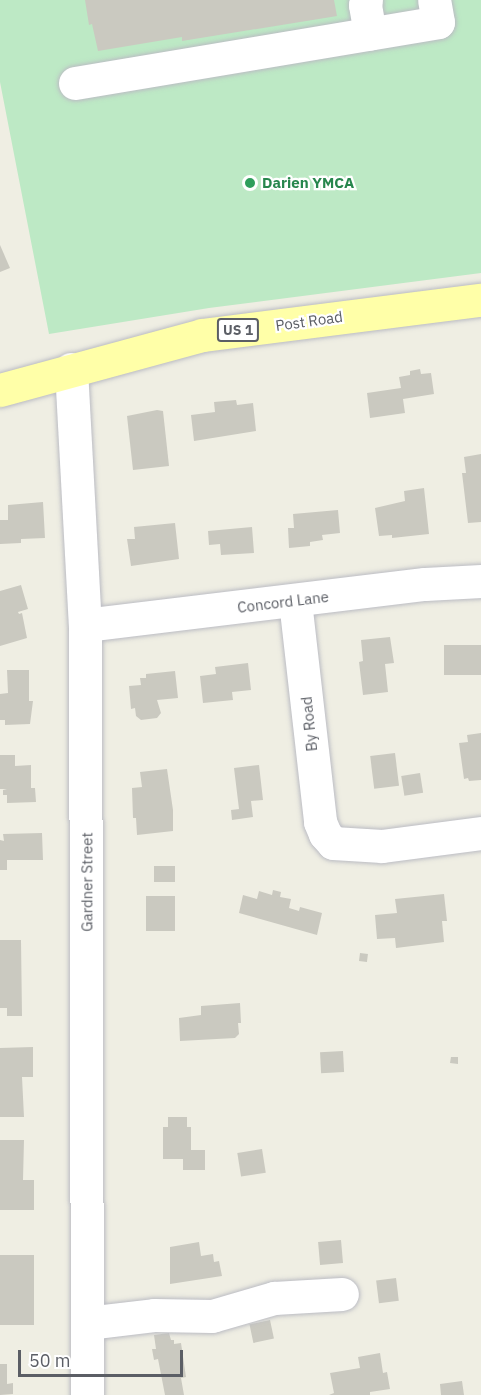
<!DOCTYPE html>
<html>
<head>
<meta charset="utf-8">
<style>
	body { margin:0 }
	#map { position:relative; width:481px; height:1395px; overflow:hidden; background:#efeee3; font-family:"IBM Plex Sans",sans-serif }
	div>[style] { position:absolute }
	.green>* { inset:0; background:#bde9c5 }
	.building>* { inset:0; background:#cac9c0; transform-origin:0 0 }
	.roads { filter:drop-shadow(0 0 2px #bbbcc3) drop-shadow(0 0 2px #bbbcc3) }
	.minor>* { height:33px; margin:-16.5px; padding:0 16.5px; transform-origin:16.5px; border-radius:16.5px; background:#fff }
	.major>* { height:33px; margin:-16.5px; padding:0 16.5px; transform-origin:16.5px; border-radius:16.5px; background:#ffffa8 }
	.dots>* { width:16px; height:16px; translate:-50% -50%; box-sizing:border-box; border:3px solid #fff; border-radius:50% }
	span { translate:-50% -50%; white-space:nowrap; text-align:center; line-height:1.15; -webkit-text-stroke:4.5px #fff; paint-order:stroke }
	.shield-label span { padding:2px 4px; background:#fff; border:2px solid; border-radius:4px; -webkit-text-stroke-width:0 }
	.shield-label { font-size:14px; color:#5b5e65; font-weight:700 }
	.leisure-label { font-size:15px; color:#27864d; font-weight:700 }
	.left { translate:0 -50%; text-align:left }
	.street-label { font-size:15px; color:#5b5e65 }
	.scale { position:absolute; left:18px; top:1350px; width:165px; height:27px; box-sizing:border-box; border:3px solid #5b5e65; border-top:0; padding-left:8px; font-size:18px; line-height:21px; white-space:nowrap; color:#5b5e65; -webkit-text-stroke:4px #fff; paint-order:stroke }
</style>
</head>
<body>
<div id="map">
	<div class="green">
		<i style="clip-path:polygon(0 0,481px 0,481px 273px,209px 308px,49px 334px,0 82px)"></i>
	</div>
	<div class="building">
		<i style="clip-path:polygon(85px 0,334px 0,337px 16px,182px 41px,182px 37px,98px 51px,92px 24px,89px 25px)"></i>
		<i style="clip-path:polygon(0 245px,10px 268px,0 272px)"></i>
		<i style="clip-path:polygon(420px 369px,421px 374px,431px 373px,434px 394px,403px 399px,405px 413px,370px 418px,367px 393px,401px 388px,399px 377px,410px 375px,410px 371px)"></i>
		<i style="clip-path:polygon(236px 400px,237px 405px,253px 403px,256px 431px,194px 441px,191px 415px,215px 412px,214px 402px)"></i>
		<i style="clip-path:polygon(157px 410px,163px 411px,169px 466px,133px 470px,127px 416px)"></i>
		<i style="clip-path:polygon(481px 454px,481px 522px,468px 523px,462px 473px,466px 473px,464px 457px)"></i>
		<i style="clip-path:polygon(424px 488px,429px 534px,392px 538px,392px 535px,379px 536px,375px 508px,405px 501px,404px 491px)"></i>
		<i style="clip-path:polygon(43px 502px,45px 538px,21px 539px,21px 543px,0 544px,0 520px,8px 520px,8px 505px)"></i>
		<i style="clip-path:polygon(338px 510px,340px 533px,322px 535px,323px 540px,310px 542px,310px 546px,289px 548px,288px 528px,294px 528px,293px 514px)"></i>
		<i style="clip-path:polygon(175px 523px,179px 559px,131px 566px,127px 539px,135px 539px,134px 527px)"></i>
		<i style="clip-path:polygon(252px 527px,254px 553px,221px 555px,220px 544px,209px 545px,208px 531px)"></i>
		<i style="clip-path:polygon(21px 585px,28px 609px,18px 612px,19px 614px,22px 613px,27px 638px,0 646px,0 591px)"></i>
		<i style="clip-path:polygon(390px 637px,394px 663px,385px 664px,388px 692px,363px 695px,359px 662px,363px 661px,361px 640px)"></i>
		<i style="left:481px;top:645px;width:30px;height:37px;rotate:90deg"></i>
		<i style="clip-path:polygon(248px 663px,251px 690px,232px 692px,233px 700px,203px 703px,200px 676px,216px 674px,215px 667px)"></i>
		<i style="clip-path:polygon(7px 670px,29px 670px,29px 701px,33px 701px,30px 724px,5px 725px,5px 720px,0 720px,0 694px,8px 693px)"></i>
		<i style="clip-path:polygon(175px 671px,178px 698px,157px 700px,161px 713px,157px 718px,141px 720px,136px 716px,135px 708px,131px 709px,129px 686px,141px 685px,140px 678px,146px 678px,146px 674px)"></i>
		<i style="clip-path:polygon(481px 733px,481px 780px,469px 781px,468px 778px,464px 779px,459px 743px,468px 742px,467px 735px)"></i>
		<i style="left:395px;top:753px;width:33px;height:25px;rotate:83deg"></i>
		<i style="clip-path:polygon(0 755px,15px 755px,15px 766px,31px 765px,31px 788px,35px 788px,36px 802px,7px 803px,7px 795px,3px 795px,3px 790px,7px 789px,0 789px)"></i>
		<i style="clip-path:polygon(259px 765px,263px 800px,251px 801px,253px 817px,232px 820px,231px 810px,239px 809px,234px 768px)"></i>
		<i style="clip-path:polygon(167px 769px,173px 810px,173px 831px,137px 835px,136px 818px,133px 818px,132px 788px,142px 787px,140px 772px)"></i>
		<i style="left:420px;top:773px;width:20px;height:19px;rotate:81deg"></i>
		<i style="clip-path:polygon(42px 833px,43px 860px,7px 860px,7px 870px,0 870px,0 840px,4px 841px,3px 834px)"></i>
		<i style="left:154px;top:866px;width:21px;height:16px"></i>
		<i style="clip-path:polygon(273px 890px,281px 892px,280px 897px,291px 899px,289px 908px,299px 911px,300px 907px,322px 913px,317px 935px,239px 913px,243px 895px,257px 899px,259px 891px,272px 895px)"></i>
		<i style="clip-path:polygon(444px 894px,447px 921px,442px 921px,444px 942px,396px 948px,395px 938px,377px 939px,375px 915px,397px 913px,395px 899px)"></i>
		<i style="left:146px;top:896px;width:29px;height:35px"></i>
		<i style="clip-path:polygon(0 940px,21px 940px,22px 1016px,7px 1016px,7px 1008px,0 1008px)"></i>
		<i style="left:360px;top:953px;width:8px;height:8px;rotate:7deg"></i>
		<i style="clip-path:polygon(240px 1003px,241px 1023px,238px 1023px,239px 1034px,235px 1038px,180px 1041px,179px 1018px,201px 1015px,201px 1006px)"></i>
		<i style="clip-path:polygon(33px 1047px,33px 1077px,22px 1077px,24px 1117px,0 1117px,0 1048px)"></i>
		<i style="left:343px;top:1051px;width:21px;height:23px;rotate:87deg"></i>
		<i style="clip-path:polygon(451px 1057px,458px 1057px,458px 1064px,450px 1063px)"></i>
		<i style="clip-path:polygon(168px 1117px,187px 1117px,187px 1127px,191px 1127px,191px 1150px,205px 1150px,205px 1170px,183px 1170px,183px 1159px,163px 1159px,163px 1127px,168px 1127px)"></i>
		<i style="clip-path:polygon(0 1140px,24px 1140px,23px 1180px,34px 1180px,34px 1210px,0 1210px)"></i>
		<i style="left:262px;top:1149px;width:24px;height:25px;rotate:81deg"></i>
		<i style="left:341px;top:1240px;width:23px;height:23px;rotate:85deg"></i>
		<i style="clip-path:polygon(199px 1242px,201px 1256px,213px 1254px,214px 1262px,219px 1261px,222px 1276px,170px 1284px,170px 1247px)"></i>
		<i style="left:0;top:1255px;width:34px;height:70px"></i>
		<i style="left:396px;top:1278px;width:23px;height:20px;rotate:83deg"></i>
		<i style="left:270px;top:1320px;width:19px;height:21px;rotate:78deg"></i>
		<i style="clip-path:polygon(169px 1333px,171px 1340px,174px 1340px,174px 1344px,181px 1343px,186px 1377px,181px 1378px,184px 1395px,165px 1395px,158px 1359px,154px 1360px,152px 1349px,156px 1349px,154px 1335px)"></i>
		<i style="clip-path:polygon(380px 1353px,383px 1373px,387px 1372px,390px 1389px,370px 1392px,370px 1395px,329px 1395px,334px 1393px,330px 1373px,360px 1368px,358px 1357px)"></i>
		<i style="clip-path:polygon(0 1364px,7px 1364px,7px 1384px,13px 1383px,13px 1394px,0 1395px)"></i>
		<i style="clip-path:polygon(462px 1381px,464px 1395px,441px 1395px,440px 1384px)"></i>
	</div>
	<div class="roads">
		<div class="minor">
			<i style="left:366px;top:0;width:5px;rotate:101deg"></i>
			<i style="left:365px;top:5px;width:29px;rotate:80deg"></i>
			<i style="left:75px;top:83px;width:368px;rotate:-9.5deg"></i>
			<i style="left:438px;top:22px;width:22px;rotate:-100deg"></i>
			<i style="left:71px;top:369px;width:256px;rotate:86.9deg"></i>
			<i style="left:85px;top:625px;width:770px;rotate:89.85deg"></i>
			<i style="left:295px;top:601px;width:222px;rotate:83.5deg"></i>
			<i style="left:320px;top:822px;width:13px;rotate:67deg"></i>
			<i style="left:325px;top:834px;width:12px;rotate:48deg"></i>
			<i style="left:333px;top:843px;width:49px;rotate:3.5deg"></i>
			<i style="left:382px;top:846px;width:100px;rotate:-7.5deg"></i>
			<i style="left:85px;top:625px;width:342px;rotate:-6.9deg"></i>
			<i style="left:425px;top:584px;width:56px;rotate:-3.1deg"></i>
			<i style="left:87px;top:1323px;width:67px;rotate:-6.8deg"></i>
			<i style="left:154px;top:1315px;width:58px;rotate:1deg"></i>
			<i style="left:212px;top:1316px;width:65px;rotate:-16.2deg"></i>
			<i style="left:274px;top:1298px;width:68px;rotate:-3.4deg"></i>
		</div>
		<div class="major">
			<i style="left:0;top:390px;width:209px;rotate:-15.2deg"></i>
			<i style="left:202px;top:335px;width:281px;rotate:-7.2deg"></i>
		</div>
	</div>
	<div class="dots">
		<i style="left:250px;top:183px;background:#2e9e5b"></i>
	</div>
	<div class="shield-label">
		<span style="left:238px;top:330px">US 1</span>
	</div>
	<div class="leisure-label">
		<span class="left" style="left:262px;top:183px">Darien YMCA</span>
	</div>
	<div class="street-label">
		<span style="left:309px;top:321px;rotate:-8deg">Post Road</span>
		<span style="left:283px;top:602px;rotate:-7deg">Concord Lane</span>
		<span style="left:309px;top:724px;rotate:-96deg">By Road</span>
		<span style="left:87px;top:882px;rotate:-90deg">Gardner Street</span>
	</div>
	<div class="scale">50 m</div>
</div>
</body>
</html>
